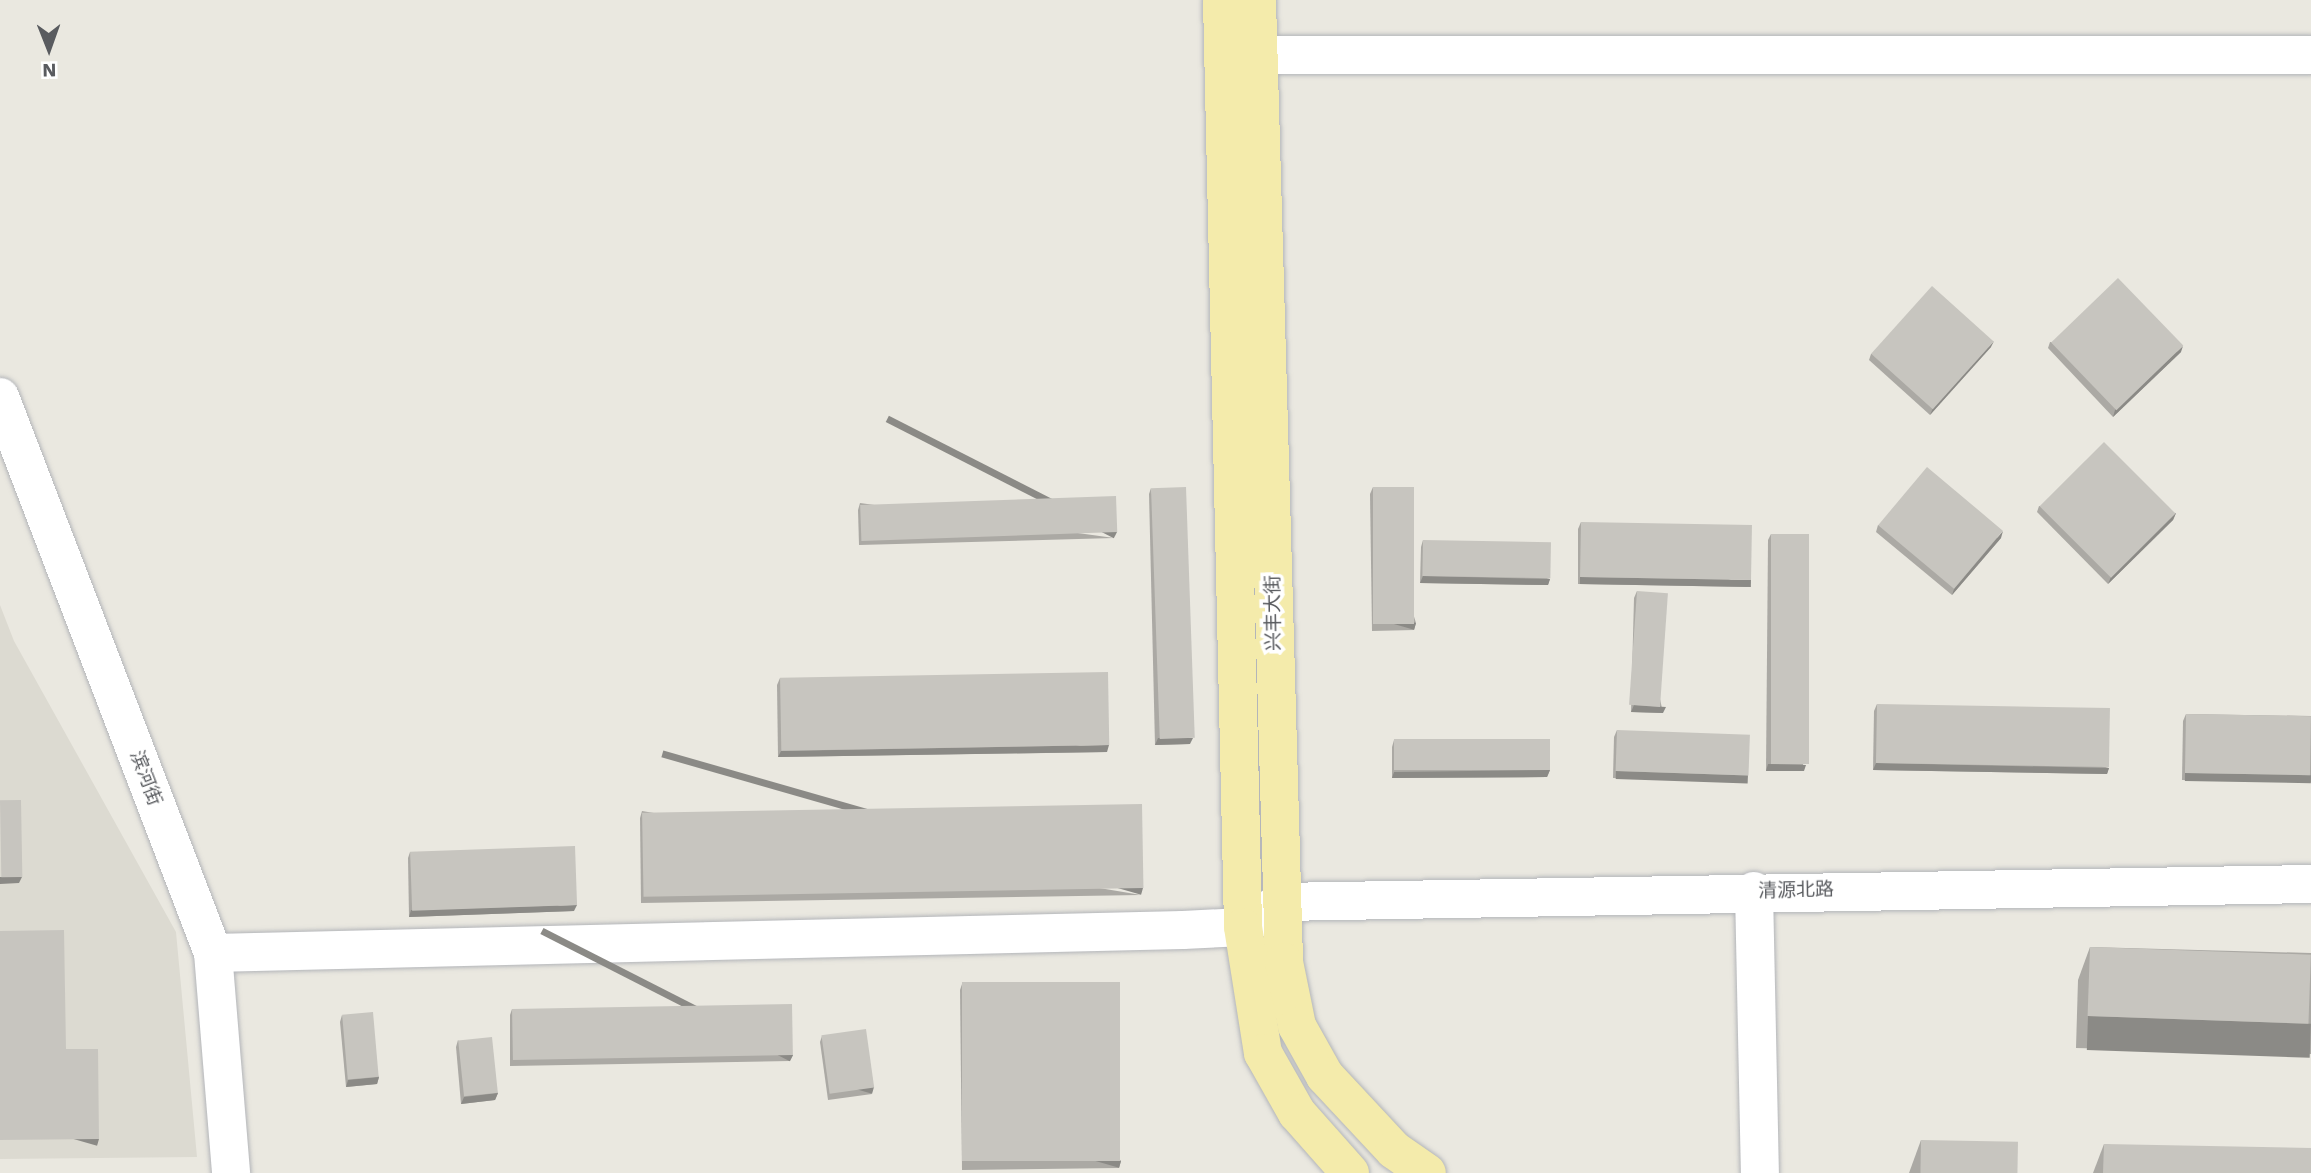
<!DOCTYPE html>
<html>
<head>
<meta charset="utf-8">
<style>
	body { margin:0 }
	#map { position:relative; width:2311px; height:1173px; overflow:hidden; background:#eae8e0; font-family:"Work Sans","Noto Sans SC",sans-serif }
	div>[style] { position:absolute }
	.education>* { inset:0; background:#dcdad1 }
	.roads { filter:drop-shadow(0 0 2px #b3b5b9) drop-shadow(0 0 2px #b3b5b9) }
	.minor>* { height:38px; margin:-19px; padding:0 19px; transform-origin:19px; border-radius:19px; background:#fff }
	.major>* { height:38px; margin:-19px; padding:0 19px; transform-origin:19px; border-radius:19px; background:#f4ebab }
	.wall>* { inset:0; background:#aba9a4 }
	.shaded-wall>* { inset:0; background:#8b8a86; transform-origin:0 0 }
	.building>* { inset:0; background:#c7c5bf; transform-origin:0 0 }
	span { translate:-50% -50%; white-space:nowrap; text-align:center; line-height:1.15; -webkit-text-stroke:7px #fff; paint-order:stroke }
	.street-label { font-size:19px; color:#595b5f }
	.north { position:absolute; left:14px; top:14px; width:70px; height:70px; -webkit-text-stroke:5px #fff; paint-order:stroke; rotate:179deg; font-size:19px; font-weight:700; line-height:28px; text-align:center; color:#595b5f }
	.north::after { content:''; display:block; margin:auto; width:24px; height:32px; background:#595b5f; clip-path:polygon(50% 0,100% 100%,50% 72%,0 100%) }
</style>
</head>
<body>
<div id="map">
	<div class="education">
		<i style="clip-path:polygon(0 605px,14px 641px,176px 932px,197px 1157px,0 1159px)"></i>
	</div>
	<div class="roads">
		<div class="minor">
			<i style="left:1259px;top:55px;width:1052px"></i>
			<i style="left:0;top:397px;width:595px;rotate:69.04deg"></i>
			<i style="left:213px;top:953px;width:221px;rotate:85.3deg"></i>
			<i style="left:1754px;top:891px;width:282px;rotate:88.8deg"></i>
			<i style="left:213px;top:953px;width:970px;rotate:-1.36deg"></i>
			<i style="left:1183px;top:930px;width:60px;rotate:-2.9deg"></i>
			<i style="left:1243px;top:927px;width:45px;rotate:-34deg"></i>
			<i style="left:1280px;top:902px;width:1031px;rotate:-1deg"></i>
		</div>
		<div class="major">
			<i style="left:1222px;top:0;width:927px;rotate:88.7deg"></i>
			<i style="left:1243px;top:927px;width:128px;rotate:81deg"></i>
			<i style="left:1263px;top:1053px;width:69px;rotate:60.5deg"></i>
			<i style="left:1297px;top:1113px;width:80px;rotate:48.5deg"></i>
			<i style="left:1257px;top:0;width:962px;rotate:88.39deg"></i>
			<i style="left:1284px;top:962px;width:65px;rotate:78.5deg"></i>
			<i style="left:1297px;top:1026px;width:57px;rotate:60.8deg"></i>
			<i style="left:1325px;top:1076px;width:101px;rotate:47deg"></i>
			<i style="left:1394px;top:1150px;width:40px;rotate:34.9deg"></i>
		</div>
	</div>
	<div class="wall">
		<i style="clip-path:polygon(2050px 342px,2181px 352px,2113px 417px,2048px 348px)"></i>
		<i style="clip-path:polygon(1991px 347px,1930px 415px,1869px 360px,1871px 354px)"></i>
		<i style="clip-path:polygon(1373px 487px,1416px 623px,1414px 630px,1372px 631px,1370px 494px)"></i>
		<i style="clip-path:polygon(1151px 488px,1190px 744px,1155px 745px,1149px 494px)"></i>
		<i style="clip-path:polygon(860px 503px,1114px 538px,859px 545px,858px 510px)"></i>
		<i style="clip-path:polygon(2039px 506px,2176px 513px,2173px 520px,2108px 584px,2037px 512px)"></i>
		<i style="clip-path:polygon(1581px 522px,1749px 587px,1578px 584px,1578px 529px)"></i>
		<i style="clip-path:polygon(1878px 525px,2001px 538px,1952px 595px,1876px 532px)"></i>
		<i style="clip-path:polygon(1771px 534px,1804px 771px,1766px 771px,1768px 540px)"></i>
		<i style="clip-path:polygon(1423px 540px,1550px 579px,1548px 585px,1420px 583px,1421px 547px)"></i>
		<i style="clip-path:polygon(1637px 591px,1663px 713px,1631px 712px,1634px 598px)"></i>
		<i style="clip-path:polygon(780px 678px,1107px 752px,778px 757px,777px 685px)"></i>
		<i style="clip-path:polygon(1877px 704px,2109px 768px,2107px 774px,1873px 770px,1874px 711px)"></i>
		<i style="clip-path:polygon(2186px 714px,2311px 716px,2311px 782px,2182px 780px,2183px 721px)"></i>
		<i style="clip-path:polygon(1617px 730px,1748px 775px,1746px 782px,1613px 778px,1614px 737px)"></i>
		<i style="clip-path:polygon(1394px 740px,1550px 770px,1547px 777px,1392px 778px,1392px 747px)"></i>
		<i style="clip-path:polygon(642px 811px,1141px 895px,641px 903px,640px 818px)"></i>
		<i style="clip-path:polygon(410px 852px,574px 911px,409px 917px,408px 858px)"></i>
		<i style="clip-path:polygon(2090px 947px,2311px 953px,2311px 1054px,2076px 1048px,2078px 980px)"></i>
		<i style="clip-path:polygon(962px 984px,1121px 1161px,1119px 1168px,962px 1170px,960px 990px)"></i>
		<i style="clip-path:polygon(512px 1009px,793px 1055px,790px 1061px,510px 1066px,510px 1015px)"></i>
		<i style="clip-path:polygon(342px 1015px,379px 1077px,377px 1084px,346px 1087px,340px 1022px)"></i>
		<i style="clip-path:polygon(822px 1036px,872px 1094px,828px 1100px,820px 1042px)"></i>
		<i style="clip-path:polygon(458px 1040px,498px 1093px,495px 1100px,461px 1104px,456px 1047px)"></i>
		<i style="clip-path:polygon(1921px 1140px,2017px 1173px,1909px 1173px)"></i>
		<i style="clip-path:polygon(2104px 1144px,2311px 1173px,2093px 1173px)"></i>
	</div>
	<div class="shaded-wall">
		<i style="clip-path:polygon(1994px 341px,1991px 347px,1930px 415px,1933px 408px)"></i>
		<i style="clip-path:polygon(2183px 346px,2181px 352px,2113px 417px,2115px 410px)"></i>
		<i style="clip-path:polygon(2176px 513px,2173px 520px,2108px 584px,2111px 577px)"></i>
		<i style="clip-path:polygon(2003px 531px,2001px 538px,1952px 595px,1954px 589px)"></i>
		<i style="left:1117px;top:532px;width:7px;height:256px;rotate:117deg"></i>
		<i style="clip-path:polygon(1423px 576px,1550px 579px,1548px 585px,1420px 583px)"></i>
		<i style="left:1580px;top:577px;width:171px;height:7px;rotate:1deg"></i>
		<i style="left:1416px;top:623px;width:7px;height:41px;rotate:106deg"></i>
		<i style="clip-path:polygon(1634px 705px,1666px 707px,1663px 713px,1631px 712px)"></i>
		<i style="clip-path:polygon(1158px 738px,1193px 738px,1190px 744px,1155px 745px)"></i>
		<i style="clip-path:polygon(1109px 745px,1107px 752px,778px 757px,781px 751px)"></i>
		<i style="clip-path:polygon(1876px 763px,2109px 768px,2107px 774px,1873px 770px)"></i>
		<i style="clip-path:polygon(1768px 764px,1806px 765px,1804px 771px,1766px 771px)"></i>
		<i style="clip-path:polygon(1550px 770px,1547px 777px,1392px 778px,1394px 772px)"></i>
		<i style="left:1616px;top:771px;width:132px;height:8px;rotate:2deg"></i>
		<i style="left:2185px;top:773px;width:126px;height:8px;rotate:1deg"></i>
		<i style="clip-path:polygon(0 877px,22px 877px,19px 883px,0 884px)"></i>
		<i style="left:1143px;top:888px;width:7px;height:499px;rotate:106deg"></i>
		<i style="clip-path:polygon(577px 905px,574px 911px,409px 917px,411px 910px)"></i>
		<i style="left:2088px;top:1016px;width:223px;height:34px;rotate:2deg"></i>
		<i style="left:793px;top:1055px;width:7px;height:280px;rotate:117deg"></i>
		<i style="clip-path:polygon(379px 1077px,377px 1084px,346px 1087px,348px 1080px)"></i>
		<i style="left:874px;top:1087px;width:7px;height:44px;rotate:106deg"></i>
		<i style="clip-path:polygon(498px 1093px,495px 1100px,461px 1104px,464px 1097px)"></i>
		<i style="left:99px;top:1139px;width:7px;height:99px;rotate:106deg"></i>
		<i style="left:1121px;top:1161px;width:7px;height:157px;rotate:106deg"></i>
	</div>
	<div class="building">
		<i style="left:2118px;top:278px;width:94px;height:93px;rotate:46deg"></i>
		<i style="left:1932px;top:286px;width:83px;height:91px;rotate:42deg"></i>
		<i style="left:2104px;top:442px;width:101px;height:91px;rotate:45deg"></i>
		<i style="left:1927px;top:467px;width:99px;height:76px;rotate:40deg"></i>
		<i style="left:1186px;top:487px;width:251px;height:35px;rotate:88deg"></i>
		<i style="left:1373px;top:487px;width:41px;height:137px"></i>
		<i style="left:1116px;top:496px;width:36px;height:256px;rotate:88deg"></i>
		<i style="left:1581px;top:522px;width:171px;height:55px;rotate:1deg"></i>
		<i style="left:1771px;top:534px;width:38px;height:230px"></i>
		<i style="left:1423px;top:540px;width:128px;height:36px;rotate:1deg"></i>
		<i style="left:1637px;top:591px;width:31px;height:114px;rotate:4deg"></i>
		<i style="left:1108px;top:672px;width:73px;height:328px;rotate:89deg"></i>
		<i style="left:1877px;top:704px;width:233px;height:59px;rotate:1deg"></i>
		<i style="left:2186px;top:714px;width:125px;height:59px;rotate:1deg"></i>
		<i style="left:1617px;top:730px;width:133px;height:41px;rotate:2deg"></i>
		<i style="left:1550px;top:739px;width:31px;height:156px;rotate:90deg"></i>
		<i style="left:21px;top:800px;width:77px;height:21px;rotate:89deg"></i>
		<i style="left:1142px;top:804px;width:84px;height:500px;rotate:89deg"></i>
		<i style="left:575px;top:846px;width:59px;height:165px;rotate:88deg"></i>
		<i style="clip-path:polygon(64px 930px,66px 1049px,98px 1049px,99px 1139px,0 1140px,0 931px)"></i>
		<i style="left:2090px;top:947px;width:221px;height:69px;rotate:2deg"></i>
		<i style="left:1120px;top:982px;width:179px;height:158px;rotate:90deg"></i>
		<i style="left:792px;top:1004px;width:51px;height:280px;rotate:89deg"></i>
		<i style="left:373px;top:1012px;width:65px;height:31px;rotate:85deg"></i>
		<i style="left:866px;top:1029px;width:59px;height:45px;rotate:82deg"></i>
		<i style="left:492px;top:1037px;width:56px;height:34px;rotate:84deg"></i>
		<i style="left:1921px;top:1140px;width:97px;height:33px;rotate:1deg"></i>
		<i style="clip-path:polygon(2104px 1144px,2311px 1148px,2311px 1173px,2103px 1173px)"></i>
	</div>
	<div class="street-label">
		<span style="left:1273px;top:613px;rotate:-91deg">兴丰大街</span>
		<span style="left:146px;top:778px;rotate:69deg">滨河街</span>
		<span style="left:1796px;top:890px;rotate:-1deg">清源北路</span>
	</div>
	<div class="north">N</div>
</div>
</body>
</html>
